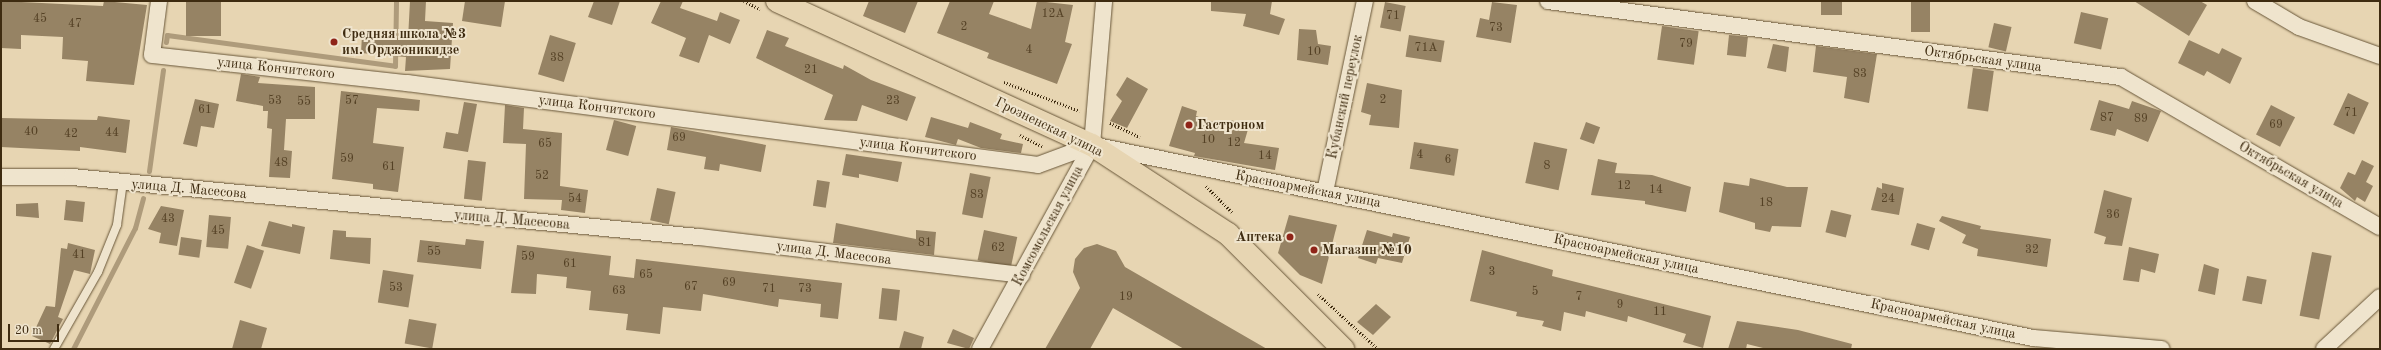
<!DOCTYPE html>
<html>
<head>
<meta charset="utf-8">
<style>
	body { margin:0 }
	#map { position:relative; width:2381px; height:350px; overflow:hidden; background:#e7d5b2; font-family:"Old Standard TT",serif }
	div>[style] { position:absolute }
	.stream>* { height:5px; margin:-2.5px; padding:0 2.5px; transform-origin:2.5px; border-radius:2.5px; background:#ae9b7b }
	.building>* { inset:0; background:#968364; transform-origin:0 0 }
	.path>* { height:2.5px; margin-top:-1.25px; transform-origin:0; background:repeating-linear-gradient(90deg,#3e2b10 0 1px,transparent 0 3px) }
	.roads { filter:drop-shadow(0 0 1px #685638) drop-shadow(0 0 1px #685638) }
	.lane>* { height:8px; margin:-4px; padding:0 4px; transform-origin:4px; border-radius:4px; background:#efe4cd }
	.street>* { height:16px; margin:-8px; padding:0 8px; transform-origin:8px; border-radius:8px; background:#efe4cd }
	.primary>* { height:22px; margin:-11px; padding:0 11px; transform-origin:11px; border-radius:11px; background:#e7d5b2 }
	.dots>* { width:11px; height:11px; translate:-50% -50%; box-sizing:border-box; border:2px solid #efe4cd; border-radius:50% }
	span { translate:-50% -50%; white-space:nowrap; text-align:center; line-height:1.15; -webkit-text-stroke:4px #efe4cd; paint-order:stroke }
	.number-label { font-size:12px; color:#544125 }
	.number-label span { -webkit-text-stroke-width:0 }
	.poi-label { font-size:14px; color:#3e2b10; font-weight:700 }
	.left { translate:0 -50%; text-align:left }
	.right { translate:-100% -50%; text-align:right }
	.street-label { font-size:14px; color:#3e2b10 }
	.frame { position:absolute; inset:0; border:2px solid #3e2b10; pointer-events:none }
	.scale { position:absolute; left:8px; top:324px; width:51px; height:18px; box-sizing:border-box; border:2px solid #3e2b10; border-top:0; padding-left:5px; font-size:12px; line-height:14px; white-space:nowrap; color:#3e2b10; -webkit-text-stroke:3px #efe4cd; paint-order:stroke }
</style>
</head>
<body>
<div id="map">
	<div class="stream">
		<i style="left:166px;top:42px;width:7px;rotate:-82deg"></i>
		<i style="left:167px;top:35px;width:230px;rotate:7.7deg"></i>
		<i style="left:395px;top:66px;width:65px;rotate:-89.1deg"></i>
		<i style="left:149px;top:171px;width:102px;rotate:-82.1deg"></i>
		<i style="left:73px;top:349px;width:136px;rotate:-62.9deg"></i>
		<i style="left:135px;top:228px;width:31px;rotate:-75deg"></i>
	</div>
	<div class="building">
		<i style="clip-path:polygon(1px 1px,103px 6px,104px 1px,147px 5px,134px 85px,86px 81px,88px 61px,62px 59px,63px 37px,21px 35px,21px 49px,1px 48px)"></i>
		<i style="left:186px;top:1px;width:35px;height:35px"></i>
		<i style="clip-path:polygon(410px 1px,426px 1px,425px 21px,453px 23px,450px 69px,405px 71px,406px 57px,361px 53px,362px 35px,408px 39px)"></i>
		<i style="clip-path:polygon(465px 1px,505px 1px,501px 27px,462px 21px)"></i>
		<i style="clip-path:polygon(594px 1px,620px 1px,612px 25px,588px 17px)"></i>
		<i style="clip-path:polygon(661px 1px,683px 1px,680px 8px,717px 21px,720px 12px,740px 20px,730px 44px,709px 35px,699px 63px,679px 56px,686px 38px,651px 23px)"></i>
		<i style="clip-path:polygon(869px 1px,918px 1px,905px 33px,863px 16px)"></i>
		<i style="clip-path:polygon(950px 1px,994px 1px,989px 14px,1031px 29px,1037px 1px,1073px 5px,1065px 42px,1072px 44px,1057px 84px,987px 58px,989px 53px,937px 33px)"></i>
		<i style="clip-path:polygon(1211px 1px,1272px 1px,1270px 14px,1285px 19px,1279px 35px,1243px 26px,1246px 14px,1211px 11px)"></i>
		<i style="left:1821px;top:1px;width:21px;height:14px"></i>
		<i style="left:1911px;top:1px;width:19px;height:31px"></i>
		<i style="clip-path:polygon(2134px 1px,2200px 1px,2207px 5px,2189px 36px)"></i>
		<i style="left:1385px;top:2px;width:21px;height:26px;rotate:11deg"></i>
		<i style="clip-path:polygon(1492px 2px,1517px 5px,1511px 43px,1476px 37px,1480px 18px,1489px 20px)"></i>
		<i style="left:2081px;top:12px;width:28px;height:32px;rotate:13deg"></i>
		<i style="left:1994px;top:23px;width:18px;height:25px;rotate:13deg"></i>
		<i style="left:1662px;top:26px;width:37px;height:34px;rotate:8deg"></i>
		<i style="clip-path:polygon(1299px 29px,1316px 30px,1318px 44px,1331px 46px,1328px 65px,1297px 60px)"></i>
		<i style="clip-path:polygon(767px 30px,789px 38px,785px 46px,843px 69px,844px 65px,871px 80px,916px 97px,907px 121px,862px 105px,857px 121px,824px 120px,833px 95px,756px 58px)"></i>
		<i style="left:550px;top:35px;width:27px;height:41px;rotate:17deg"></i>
		<i style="left:1409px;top:35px;width:36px;height:22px;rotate:9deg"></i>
		<i style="left:1729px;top:35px;width:19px;height:20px;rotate:6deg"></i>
		<i style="clip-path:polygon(2189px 40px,2219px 54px,2222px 48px,2242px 58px,2230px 84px,2207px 71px,2204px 76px,2178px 63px)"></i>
		<i style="clip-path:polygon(1773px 44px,1789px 47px,1786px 72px,1767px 68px)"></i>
		<i style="clip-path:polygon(1816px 46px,1877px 54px,1869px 103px,1844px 98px,1847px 77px,1813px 72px)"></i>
		<i style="left:1973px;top:68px;width:21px;height:41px;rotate:8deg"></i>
		<i style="clip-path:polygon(241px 74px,260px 77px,258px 83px,315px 87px,315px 119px,286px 119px,284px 150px,292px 151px,290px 178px,269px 177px,272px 129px,267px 128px,268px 111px,263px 111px,263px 106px,236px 101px)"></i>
		<i style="clip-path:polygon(1127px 77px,1148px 89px,1127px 128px,1110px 121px,1122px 101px,1116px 95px)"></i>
		<i style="clip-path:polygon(1367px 83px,1402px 90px,1399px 128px,1369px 125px,1371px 115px,1361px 112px)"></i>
		<i style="clip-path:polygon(341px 91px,420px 100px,419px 111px,377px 108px,373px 143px,404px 147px,398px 192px,373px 189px,373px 184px,332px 179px)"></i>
		<i style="left:2348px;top:93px;width:23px;height:35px;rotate:25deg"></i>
		<i style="clip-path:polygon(195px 99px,219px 104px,214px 128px,201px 126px,197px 147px,183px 144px)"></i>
		<i style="clip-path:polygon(2099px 100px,2129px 109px,2132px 101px,2161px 111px,2148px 142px,2117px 129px,2115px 136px,2090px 130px)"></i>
		<i style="clip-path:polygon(464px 102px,477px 104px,468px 152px,443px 148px,446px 132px,458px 134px)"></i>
		<i style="clip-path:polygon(505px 105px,524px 108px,523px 129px,562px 133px,560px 186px,588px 190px,585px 213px,561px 210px,562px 200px,524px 199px,526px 144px,503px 143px)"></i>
		<i style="left:2271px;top:105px;width:27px;height:33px;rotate:27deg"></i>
		<i style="clip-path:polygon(1182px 106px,1197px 111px,1196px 116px,1229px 127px,1231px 120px,1249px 126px,1244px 143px,1279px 148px,1275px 170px,1194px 156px,1195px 153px,1169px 146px)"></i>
		<i style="clip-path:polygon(98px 116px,130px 120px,126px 153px,80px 147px,80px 151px,1px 147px,1px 118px,97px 120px)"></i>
		<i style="clip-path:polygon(931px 117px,968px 128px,970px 122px,1002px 134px,1000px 139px,1023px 144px,1021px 153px,981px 148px,958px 139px,956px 145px,925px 137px)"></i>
		<i style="left:614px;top:120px;width:23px;height:31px;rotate:15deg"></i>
		<i style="left:1586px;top:122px;width:15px;height:18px;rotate:20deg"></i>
		<i style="clip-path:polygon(671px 127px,766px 145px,761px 172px,720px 164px,719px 171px,704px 169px,706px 157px,667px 150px)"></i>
		<i style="left:1414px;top:142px;width:45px;height:27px;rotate:9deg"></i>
		<i style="left:1534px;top:142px;width:34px;height:42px;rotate:12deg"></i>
		<i style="clip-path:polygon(846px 154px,902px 162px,898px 182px,859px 174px,859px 178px,842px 175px)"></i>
		<i style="clip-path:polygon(1598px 159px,1617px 163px,1615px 173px,1652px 175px,1691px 187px,1686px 212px,1645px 204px,1645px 201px,1591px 195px)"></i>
		<i style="left:468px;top:160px;width:18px;height:39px;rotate:6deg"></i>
		<i style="clip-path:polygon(2362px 160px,2374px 166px,2366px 182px,2373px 186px,2365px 202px,2357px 197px,2355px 201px,2340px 188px,2348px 172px,2355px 175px)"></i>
		<i style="left:970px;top:173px;width:21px;height:42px;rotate:11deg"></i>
		<i style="clip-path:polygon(1750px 178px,1787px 187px,1808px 187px,1801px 227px,1772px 226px,1770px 232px,1755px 229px,1755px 223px,1719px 212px,1724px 182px,1749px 186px)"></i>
		<i style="left:817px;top:180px;width:13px;height:26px;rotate:9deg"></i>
		<i style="clip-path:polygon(1882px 183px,1904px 188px,1899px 215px,1871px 210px,1877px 187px,1882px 189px)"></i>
		<i style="left:657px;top:188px;width:19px;height:33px;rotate:12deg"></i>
		<i style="clip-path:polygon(2104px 190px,2132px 198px,2122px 246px,2104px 244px,2106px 237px,2094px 233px)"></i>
		<i style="left:66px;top:200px;width:19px;height:20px;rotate:6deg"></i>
		<i style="clip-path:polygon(38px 203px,39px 218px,16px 216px,16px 204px)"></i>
		<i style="clip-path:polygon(161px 206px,184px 210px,177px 246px,159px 243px,161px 233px,148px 229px)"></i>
		<i style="left:1831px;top:210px;width:21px;height:23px;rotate:14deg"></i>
		<i style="left:209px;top:215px;width:22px;height:32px;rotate:5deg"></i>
		<i style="clip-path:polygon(1289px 215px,1337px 225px,1322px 284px,1300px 275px,1278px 253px)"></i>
		<i style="clip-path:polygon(1942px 216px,1981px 226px,1980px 229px,2051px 239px,2047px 267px,1977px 256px,1978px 249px,1962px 243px,1966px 235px,1939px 221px)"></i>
		<i style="clip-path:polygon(269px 221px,292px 227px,292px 224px,305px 227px,300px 254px,261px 246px)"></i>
		<i style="clip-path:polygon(836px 223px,916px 239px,916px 230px,936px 232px,934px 255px,833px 243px)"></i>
		<i style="left:1917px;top:223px;width:19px;height:23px;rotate:16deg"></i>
		<i style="clip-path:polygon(333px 230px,346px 231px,346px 237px,371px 238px,370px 264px,330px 259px)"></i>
		<i style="left:984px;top:230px;width:34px;height:31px;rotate:12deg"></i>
		<i style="clip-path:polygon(1367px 230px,1392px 237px,1393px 233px,1410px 237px,1402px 263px,1378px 258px,1376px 264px,1358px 258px)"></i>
		<i style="left:181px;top:237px;width:21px;height:18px;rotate:8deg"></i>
		<i style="clip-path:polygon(466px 239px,484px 241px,481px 269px,417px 262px,420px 240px,465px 245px)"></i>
		<i style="clip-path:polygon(68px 243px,95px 250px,90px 274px,74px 270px,58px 317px,63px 319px,50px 344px,32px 336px,46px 306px,55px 307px,61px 248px,67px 249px)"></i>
		<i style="clip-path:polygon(1097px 244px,1116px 251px,1125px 267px,1267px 349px,1184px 349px,1113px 308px,1090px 349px,1045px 349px,1080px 288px,1073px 272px,1075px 259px,1084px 248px)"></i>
		<i style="left:247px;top:245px;width:18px;height:40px;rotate:19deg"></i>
		<i style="clip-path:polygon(517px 245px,611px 256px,609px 275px,634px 278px,636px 259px,842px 283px,838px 319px,820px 317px,821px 304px,779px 299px,778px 307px,703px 294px,701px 311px,663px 307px,660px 334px,626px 330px,628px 314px,589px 310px,591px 291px,566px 288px,567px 277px,537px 274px,536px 294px,511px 293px)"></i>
		<i style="clip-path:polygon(2129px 247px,2159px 254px,2155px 273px,2141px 269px,2139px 282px,2123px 280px)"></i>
		<i style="clip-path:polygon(1482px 250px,1553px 270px,1552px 276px,1711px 316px,1703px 348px,1683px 342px,1686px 334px,1628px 316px,1627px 322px,1586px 311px,1585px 317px,1564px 312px,1561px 331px,1542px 326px,1544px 321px,1516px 316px,1517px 312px,1470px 301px)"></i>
		<i style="left:2312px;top:252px;width:20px;height:65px;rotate:11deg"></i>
		<i style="clip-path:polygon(2204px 264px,2219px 269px,2215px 295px,2198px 291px)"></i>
		<i style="left:383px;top:270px;width:31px;height:33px;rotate:9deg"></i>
		<i style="left:2247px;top:276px;width:20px;height:25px;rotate:11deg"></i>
		<i style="left:882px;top:288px;width:18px;height:31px;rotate:6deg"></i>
		<i style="clip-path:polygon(1376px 304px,1391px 317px,1373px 335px,1357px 322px)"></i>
		<i style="left:409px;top:319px;width:28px;height:25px;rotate:10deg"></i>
		<i style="clip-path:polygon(240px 320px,267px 328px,261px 349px,232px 349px)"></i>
		<i style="clip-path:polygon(1737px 321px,1798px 330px,1852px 344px,1851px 349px,1767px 349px,1747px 344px,1746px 349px,1728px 349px)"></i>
		<i style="clip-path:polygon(953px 329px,974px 338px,969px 349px,947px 343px)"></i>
		<i style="clip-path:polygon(904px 331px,924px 337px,921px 349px,899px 349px)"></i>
	</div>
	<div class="path">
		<i style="left:744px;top:1px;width:18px;rotate:27deg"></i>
		<i style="left:1004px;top:82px;width:81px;rotate:20.9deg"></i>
		<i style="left:1110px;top:123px;width:33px;rotate:25deg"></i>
		<i style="left:1020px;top:135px;width:25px;rotate:27deg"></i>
		<i style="left:1206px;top:186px;width:37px;rotate:45deg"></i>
		<i style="left:1318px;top:294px;width:81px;rotate:42.5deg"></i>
	</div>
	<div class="roads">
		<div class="lane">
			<i style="left:54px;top:349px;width:89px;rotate:-60.3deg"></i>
			<i style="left:98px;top:272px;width:51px;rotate:-68deg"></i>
			<i style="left:117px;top:225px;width:43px;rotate:-82.1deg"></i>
		</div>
		<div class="street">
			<i style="left:159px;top:1px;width:54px;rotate:97.4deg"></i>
			<i style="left:152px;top:55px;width:257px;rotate:6.3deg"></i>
			<i style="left:407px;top:83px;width:636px;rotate:7.4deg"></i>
			<i style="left:1038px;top:165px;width:58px;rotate:-20.3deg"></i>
			<i style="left:1092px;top:145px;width:961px;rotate:11.59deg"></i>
			<i style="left:2033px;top:338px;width:129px;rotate:4.9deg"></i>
			<i style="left:1548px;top:1px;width:578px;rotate:7.56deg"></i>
			<i style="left:2121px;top:77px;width:299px;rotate:30.1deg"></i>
			<i style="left:2255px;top:1px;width:51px;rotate:30.6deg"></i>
			<i style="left:2299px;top:27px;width:86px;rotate:19.7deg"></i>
			<i style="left:1px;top:177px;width:71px"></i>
			<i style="left:72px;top:177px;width:630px;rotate:5.47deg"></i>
			<i style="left:699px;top:237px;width:325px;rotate:6.7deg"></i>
			<i style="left:1325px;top:192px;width:195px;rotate:-78.2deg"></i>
			<i style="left:980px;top:349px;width:233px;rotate:-61.2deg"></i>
			<i style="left:1092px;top:145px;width:144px;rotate:-85.2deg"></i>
			<i style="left:2324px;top:349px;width:76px;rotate:-42.9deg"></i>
		</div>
		<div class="primary">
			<i style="left:777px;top:1px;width:346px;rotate:24.6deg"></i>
			<i style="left:1092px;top:145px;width:163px;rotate:33.2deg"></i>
			<i style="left:1228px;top:234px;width:163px;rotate:45deg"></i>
		</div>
	</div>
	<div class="dots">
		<i style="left:334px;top:42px;background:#8f2418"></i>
		<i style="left:1189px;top:125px;background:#8f2418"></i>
		<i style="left:1290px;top:237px;background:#8f2418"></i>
		<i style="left:1314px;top:250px;background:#8f2418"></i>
	</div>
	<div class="number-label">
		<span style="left:1053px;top:15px">12А</span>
		<span style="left:1393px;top:17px">71</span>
		<span style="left:40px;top:20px">45</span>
		<span style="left:75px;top:25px">47</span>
		<span style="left:964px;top:28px">2</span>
		<span style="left:1496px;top:29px">73</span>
		<span style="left:1686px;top:45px">79</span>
		<span style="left:1426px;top:49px">71А</span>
		<span style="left:1029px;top:51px">4</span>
		<span style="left:1314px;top:53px">10</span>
		<span style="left:557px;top:59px">38</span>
		<span style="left:811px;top:71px">21</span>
		<span style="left:1860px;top:75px">83</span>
		<span style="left:1383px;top:101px">2</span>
		<span style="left:275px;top:102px">53</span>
		<span style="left:352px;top:102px">57</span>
		<span style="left:893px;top:102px">23</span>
		<span style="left:304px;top:103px">55</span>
		<span style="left:205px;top:111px">61</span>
		<span style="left:2351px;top:114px">71</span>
		<span style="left:2107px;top:119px">87</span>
		<span style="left:2141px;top:120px">89</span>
		<span style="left:2276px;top:126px">69</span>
		<span style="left:31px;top:133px">40</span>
		<span style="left:112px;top:134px">44</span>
		<span style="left:71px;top:135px">42</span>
		<span style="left:679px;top:139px">69</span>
		<span style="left:1208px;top:141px">10</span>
		<span style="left:1234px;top:144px">12</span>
		<span style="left:545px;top:145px">65</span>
		<span style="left:1420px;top:156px">4</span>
		<span style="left:1265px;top:157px">14</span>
		<span style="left:347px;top:160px">59</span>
		<span style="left:1448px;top:161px">6</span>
		<span style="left:281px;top:164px">48</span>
		<span style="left:1547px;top:167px">8</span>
		<span style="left:389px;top:168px">61</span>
		<span style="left:542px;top:177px">52</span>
		<span style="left:1624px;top:187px">12</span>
		<span style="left:1656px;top:191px">14</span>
		<span style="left:977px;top:196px">83</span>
		<span style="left:575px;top:200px">54</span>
		<span style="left:1888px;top:200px">24</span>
		<span style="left:1766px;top:204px">18</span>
		<span style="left:2113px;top:216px">36</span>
		<span style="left:168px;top:220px">43</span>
		<span style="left:218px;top:232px">45</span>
		<span style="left:925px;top:244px">81</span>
		<span style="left:998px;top:249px">62</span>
		<span style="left:2032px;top:251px">32</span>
		<span style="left:434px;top:253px">55</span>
		<span style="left:79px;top:256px">41</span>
		<span style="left:528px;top:258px">59</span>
		<span style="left:570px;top:265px">61</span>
		<span style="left:1492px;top:273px">3</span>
		<span style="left:646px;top:276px">65</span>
		<span style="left:729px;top:284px">69</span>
		<span style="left:691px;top:288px">67</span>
		<span style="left:396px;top:289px">53</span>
		<span style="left:769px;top:290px">71</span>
		<span style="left:805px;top:290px">73</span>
		<span style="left:619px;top:292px">63</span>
		<span style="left:1535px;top:293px">5</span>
		<span style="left:1126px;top:298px">19</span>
		<span style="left:1579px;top:298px">7</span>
		<span style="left:1620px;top:306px">9</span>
		<span style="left:1660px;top:313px">11</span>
	</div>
	<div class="poi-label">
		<span class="left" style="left:342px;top:42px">Средняя школа №3<br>им. Орджоникидзе</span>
		<span class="left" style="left:1197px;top:125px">Гастроном</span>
		<span class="right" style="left:1282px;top:237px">Аптека</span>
		<span class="left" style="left:1322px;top:250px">Магазин №10</span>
	</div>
	<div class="street-label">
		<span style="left:1983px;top:59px;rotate:8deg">Октябрьская улица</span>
		<span style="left:276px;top:68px;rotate:6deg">улица Кончитского</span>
		<span style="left:1345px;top:97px;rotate:-78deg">Кубанский переулок</span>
		<span style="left:597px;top:107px;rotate:7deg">улица Кончитского</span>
		<span style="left:1049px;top:127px;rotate:26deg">Грозненская улица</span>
		<span style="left:918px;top:149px;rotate:7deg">улица Кончитского</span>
		<span style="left:2291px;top:175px;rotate:30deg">Октябрьская улица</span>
		<span style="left:189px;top:189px;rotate:5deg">улица Д. Масесова</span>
		<span style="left:1308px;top:189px;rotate:11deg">Красноармейская улица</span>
		<span style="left:512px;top:220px;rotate:5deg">улица Д. Масесова</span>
		<span style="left:1048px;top:226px;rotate:-62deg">Комсомольская улица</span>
		<span style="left:834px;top:253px;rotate:7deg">улица Д. Масесова</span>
		<span style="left:1626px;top:254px;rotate:12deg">Красноармейская улица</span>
		<span style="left:1943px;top:319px;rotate:12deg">Красноармейская улица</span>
	</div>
	<div class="frame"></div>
	<div class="scale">20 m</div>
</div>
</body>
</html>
